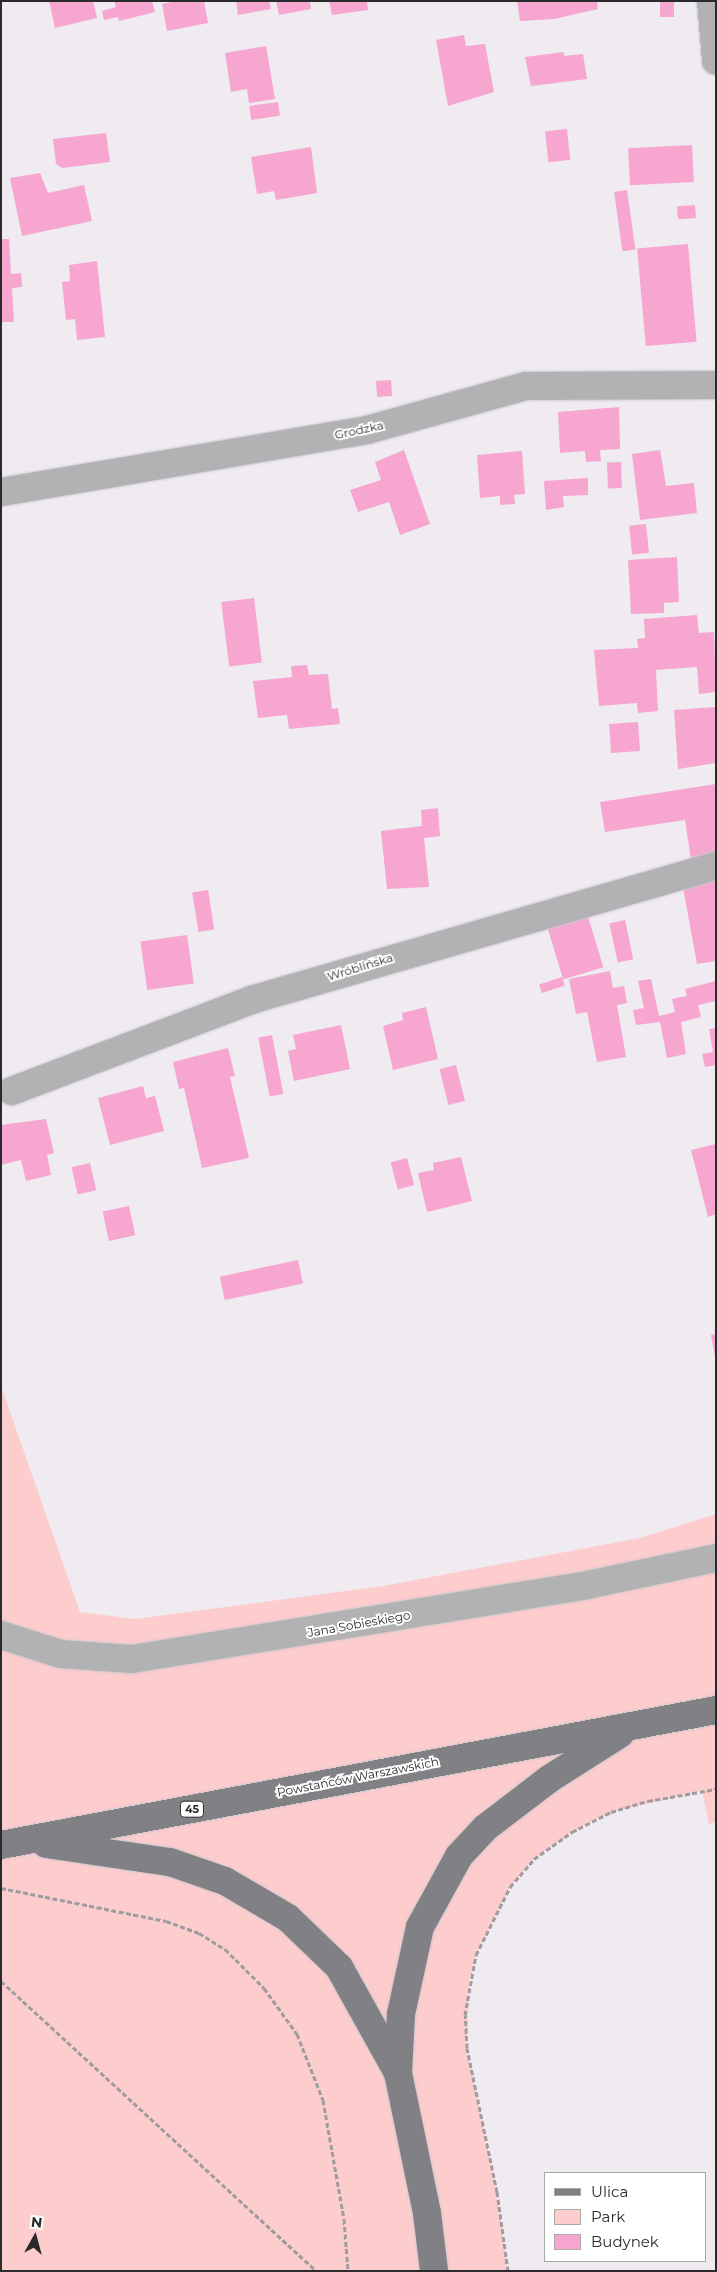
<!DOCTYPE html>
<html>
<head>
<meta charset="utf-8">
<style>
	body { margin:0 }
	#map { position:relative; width:717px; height:2272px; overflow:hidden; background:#efebf1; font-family:Montserrat,sans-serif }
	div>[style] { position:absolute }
	.green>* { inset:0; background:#fdcccd }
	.building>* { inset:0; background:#f6a6cf; transform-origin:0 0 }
	.path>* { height:3px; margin-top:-1.5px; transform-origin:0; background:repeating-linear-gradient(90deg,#9f9ca0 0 5px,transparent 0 7.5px) }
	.roads { filter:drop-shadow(0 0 1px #ccc8cd) drop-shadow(0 0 1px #ccc8cd) }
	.minor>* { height:28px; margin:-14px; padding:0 14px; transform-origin:14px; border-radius:14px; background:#b2b2b5 }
	.major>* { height:28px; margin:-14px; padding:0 14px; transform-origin:14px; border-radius:14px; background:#818185 }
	span { translate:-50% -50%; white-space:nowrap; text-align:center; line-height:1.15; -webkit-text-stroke:4px #fff; paint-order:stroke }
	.shield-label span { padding:1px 4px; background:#fff; border:1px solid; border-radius:4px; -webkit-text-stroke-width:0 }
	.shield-label { font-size:11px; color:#2a292b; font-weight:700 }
	.street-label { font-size:12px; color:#2a292b }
	.frame { position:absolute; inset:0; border:2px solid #2a292b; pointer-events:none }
	.legend { position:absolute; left:544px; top:2172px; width:162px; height:90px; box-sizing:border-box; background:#fff; border:1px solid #aaa9aa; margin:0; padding:6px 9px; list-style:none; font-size:15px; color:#2a292b }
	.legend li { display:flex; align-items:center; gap:10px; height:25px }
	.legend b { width:25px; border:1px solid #aaa9aa }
	.north { position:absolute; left:10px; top:2212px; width:50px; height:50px; -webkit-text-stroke:4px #fff; paint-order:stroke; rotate:7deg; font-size:14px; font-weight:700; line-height:20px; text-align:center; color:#2a292b }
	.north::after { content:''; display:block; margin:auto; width:18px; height:22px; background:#2a292b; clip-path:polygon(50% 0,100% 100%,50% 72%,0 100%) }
</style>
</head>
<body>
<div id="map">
	<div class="green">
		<i style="clip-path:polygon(1px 1386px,80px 1612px,135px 1619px,383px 1586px,640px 1538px,716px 1514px,716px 1822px,709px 1824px,702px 1791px,611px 1812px,572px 1832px,534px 1859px,510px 1887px,476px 1955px,469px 1982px,467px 2048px,497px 2192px,508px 2271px,1px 2271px)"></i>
	</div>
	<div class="building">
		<i style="clip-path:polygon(49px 1px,93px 1px,97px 18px,55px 28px)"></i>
		<i style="clip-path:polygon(114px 1px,152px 1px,155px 12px,119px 21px,118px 17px,104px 20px,102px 11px,116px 7px)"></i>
		<i style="clip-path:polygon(176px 1px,204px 1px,208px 23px,167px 31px,162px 4px)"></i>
		<i style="clip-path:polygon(236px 1px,269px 1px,271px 9px,238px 15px)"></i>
		<i style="clip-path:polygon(276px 1px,310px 1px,311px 9px,279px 15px)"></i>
		<i style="clip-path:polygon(329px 1px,367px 1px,368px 10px,332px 15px)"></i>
		<i style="clip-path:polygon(517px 1px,597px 1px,598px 9px,554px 19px,520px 21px)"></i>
		<i style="left:660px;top:1px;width:14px;height:16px"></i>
		<i style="clip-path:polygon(464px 35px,466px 46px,485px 44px,494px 92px,448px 106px,436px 40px)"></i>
		<i style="clip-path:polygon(266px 46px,275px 99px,249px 103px,247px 89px,231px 92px,225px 53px)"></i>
		<i style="clip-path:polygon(564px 52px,564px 56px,583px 54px,587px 79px,531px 86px,525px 57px)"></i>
		<i style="left:278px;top:102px;width:14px;height:29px;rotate:82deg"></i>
		<i style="left:567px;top:129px;width:31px;height:22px;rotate:84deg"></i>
		<i style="clip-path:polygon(106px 133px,110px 162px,62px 168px,56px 164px,53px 139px)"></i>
		<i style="left:692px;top:145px;width:37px;height:64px;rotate:87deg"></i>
		<i style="clip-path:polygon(311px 147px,317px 193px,276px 200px,274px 191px,257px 194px,251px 157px)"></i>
		<i style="clip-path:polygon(40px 173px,48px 193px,84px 185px,92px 221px,22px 236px,10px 178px)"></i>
		<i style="left:627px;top:190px;width:60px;height:13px;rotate:82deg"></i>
		<i style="left:695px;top:205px;width:13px;height:18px;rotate:86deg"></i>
		<i style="clip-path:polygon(1px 239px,9px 239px,11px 274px,21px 273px,22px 287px,12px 288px,14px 322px,1px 322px)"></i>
		<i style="left:688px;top:244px;width:98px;height:51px;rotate:85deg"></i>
		<i style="clip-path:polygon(97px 261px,105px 337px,77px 340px,75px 319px,66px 320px,62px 282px,70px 281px,69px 265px)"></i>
		<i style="left:391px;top:380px;width:16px;height:15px;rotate:86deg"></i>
		<i style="clip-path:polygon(619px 407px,620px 449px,600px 450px,601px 461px,586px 462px,585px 451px,560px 453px,558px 412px)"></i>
		<i style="clip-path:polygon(404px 450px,430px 524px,400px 535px,389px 502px,358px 512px,350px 490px,381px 480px,375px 462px)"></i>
		<i style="clip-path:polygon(660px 450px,666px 486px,694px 483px,697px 513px,640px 520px,632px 454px)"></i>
		<i style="clip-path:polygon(522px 451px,525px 494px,514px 495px,515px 504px,500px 505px,500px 496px,480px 498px,477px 455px)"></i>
		<i style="left:621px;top:462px;width:26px;height:14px;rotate:88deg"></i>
		<i style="clip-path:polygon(588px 478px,588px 495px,563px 496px,564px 507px,546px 510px,544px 481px)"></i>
		<i style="left:646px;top:524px;width:29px;height:17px;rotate:84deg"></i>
		<i style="clip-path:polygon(677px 557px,679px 602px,664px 603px,664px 613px,631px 614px,628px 560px)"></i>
		<i style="left:254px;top:598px;width:65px;height:33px;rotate:83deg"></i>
		<i style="clip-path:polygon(697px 615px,699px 633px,714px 632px,716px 692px,699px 694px,697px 667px,656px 670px,658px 711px,638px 713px,637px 703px,599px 706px,594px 650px,638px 648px,637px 639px,645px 638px,644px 619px)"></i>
		<i style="clip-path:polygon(307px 665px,309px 675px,328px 674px,332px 709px,338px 708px,340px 724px,289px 729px,287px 715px,258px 718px,253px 681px,292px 677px,291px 666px)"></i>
		<i style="clip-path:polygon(716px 707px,716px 763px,678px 769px,674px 710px)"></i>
		<i style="left:638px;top:722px;width:29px;height:29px;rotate:86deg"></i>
		<i style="clip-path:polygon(716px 784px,716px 853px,691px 860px,685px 820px,605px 832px,600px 802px)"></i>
		<i style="clip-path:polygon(438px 808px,440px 836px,424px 838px,429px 887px,387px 889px,381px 831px,422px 826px,421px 810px)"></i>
		<i style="clip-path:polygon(716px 872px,716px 961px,697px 964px,682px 882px)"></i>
		<i style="left:208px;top:890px;width:40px;height:16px;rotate:81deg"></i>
		<i style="left:585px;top:907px;width:63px;height:42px;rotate:73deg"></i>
		<i style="left:625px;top:920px;width:40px;height:16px;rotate:78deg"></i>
		<i style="left:187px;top:935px;width:49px;height:47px;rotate:82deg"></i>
		<i style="clip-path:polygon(610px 971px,613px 988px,624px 986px,627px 1003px,617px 1005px,626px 1057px,597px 1062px,587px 1012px,576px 1014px,569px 979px)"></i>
		<i style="left:562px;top:977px;width:9px;height:24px;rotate:72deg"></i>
		<i style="clip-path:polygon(651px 979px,659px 1016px,675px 1012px,672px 999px,687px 996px,685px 989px,716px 981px,716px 1001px,698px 1005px,701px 1017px,681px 1022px,686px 1054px,667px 1058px,660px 1022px,636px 1025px,633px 1010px,644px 1008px,638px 981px)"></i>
		<i style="clip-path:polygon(426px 1007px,438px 1059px,393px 1070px,383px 1026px,403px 1020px,402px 1013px)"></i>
		<i style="clip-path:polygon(341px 1025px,350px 1069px,294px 1081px,288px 1051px,296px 1049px,293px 1035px)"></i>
		<i style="clip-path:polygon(716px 1028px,716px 1065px,705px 1067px,702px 1054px,713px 1052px,709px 1029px)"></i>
		<i style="left:272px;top:1035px;width:60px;height:14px;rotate:79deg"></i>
		<i style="clip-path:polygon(228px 1048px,235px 1076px,230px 1077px,249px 1158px,202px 1168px,184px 1088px,179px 1089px,173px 1062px)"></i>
		<i style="left:456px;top:1065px;width:37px;height:17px;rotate:76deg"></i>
		<i style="clip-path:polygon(143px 1086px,146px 1098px,155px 1096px,164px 1131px,110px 1145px,98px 1098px)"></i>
		<i style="clip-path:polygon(46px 1119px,54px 1153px,47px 1155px,51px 1175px,26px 1181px,21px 1160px,1px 1165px,1px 1125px)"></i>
		<i style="clip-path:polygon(716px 1144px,716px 1214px,708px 1217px,691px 1150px)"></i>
		<i style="clip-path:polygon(461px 1157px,472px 1201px,427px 1212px,418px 1173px,434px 1170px,433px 1163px)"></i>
		<i style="left:407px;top:1158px;width:28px;height:17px;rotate:75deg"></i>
		<i style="left:90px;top:1163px;width:28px;height:19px;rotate:77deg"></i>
		<i style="left:129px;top:1206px;width:30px;height:27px;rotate:78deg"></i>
		<i style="left:298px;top:1260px;width:24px;height:80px;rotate:78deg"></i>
		<i style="clip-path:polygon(716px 1334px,716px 1356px,715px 1356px,711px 1335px)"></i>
	</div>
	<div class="path">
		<i style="left:1px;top:1888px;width:168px;rotate:11.3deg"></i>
		<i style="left:166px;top:1921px;width:35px;rotate:20deg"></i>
		<i style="left:199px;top:1933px;width:31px;rotate:32deg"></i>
		<i style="left:225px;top:1949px;width:55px;rotate:45deg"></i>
		<i style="left:264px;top:1988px;width:57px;rotate:54.3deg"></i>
		<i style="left:297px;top:2034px;width:71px;rotate:68.5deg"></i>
		<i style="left:323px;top:2100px;width:121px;rotate:80deg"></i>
		<i style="left:344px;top:2219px;width:52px;rotate:85.6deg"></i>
		<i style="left:1px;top:1981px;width:428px;rotate:42.6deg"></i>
		<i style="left:508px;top:2271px;width:80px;rotate:-97.9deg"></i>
		<i style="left:497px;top:2192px;width:147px;rotate:-101.8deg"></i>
		<i style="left:467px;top:2048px;width:33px;rotate:-93deg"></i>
		<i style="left:465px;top:2015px;width:61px;rotate:-79.6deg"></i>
		<i style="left:476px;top:1955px;width:76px;rotate:-63.4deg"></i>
		<i style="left:510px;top:1887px;width:37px;rotate:-49deg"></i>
		<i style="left:534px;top:1859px;width:47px;rotate:-35.4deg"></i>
		<i style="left:572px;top:1832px;width:44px;rotate:-27.1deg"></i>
		<i style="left:611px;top:1812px;width:39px;rotate:-17deg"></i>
		<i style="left:648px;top:1801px;width:69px;rotate:-10deg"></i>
	</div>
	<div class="roads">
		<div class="minor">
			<i style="left:711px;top:1px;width:60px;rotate:85.2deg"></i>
			<i style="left:1px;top:492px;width:371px;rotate:-9.6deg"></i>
			<i style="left:367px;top:430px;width:165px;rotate:-15.5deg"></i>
			<i style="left:526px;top:386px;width:190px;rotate:-0.3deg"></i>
			<i style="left:12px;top:1091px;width:256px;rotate:-20.8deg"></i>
			<i style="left:251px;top:1000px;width:484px;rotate:-16.1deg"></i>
			<i style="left:1px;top:1635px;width:63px;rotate:17.6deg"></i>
			<i style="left:61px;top:1654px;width:71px;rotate:4deg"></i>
			<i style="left:132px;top:1659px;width:461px;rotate:-9.2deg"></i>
			<i style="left:587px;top:1585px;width:132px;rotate:-11.8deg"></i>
		</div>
		<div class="major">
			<i style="left:46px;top:1844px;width:125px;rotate:8.3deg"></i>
			<i style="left:170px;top:1862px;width:58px;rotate:19.1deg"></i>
			<i style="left:225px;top:1881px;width:73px;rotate:30.4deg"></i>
			<i style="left:288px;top:1918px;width:71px;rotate:43.9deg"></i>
			<i style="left:339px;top:1967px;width:121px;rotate:60.9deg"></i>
			<i style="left:1px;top:1845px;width:728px;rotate:-10.69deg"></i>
			<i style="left:434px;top:2271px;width:58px;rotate:-96.9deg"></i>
			<i style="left:427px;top:2213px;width:143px;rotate:-101.7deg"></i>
			<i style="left:398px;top:2073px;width:59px;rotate:-87.1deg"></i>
			<i style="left:401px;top:2014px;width:89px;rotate:-77.7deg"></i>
			<i style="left:420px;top:1927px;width:81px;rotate:-61.2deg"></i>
			<i style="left:459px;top:1856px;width:38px;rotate:-47deg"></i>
			<i style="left:485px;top:1828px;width:81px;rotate:-37.4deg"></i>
			<i style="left:549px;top:1779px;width:84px;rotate:-32.4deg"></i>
		</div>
	</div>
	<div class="shield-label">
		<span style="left:192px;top:1809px">45</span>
	</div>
	<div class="street-label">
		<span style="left:359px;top:430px;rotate:-12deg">Grodzka</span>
		<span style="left:360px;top:967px;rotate:-17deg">Wróblińska</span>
		<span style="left:359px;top:1624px;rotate:-10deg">Jana Sobieskiego</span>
		<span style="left:358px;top:1777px;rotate:-11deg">Powstańców Warszawskich</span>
	</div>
	<div class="frame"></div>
	<ul class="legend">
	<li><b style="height:6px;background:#818185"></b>Ulica</li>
	<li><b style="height:14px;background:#fdcccd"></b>Park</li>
	<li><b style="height:14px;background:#f6a6cf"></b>Budynek</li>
	</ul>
	<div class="north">N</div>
</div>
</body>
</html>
